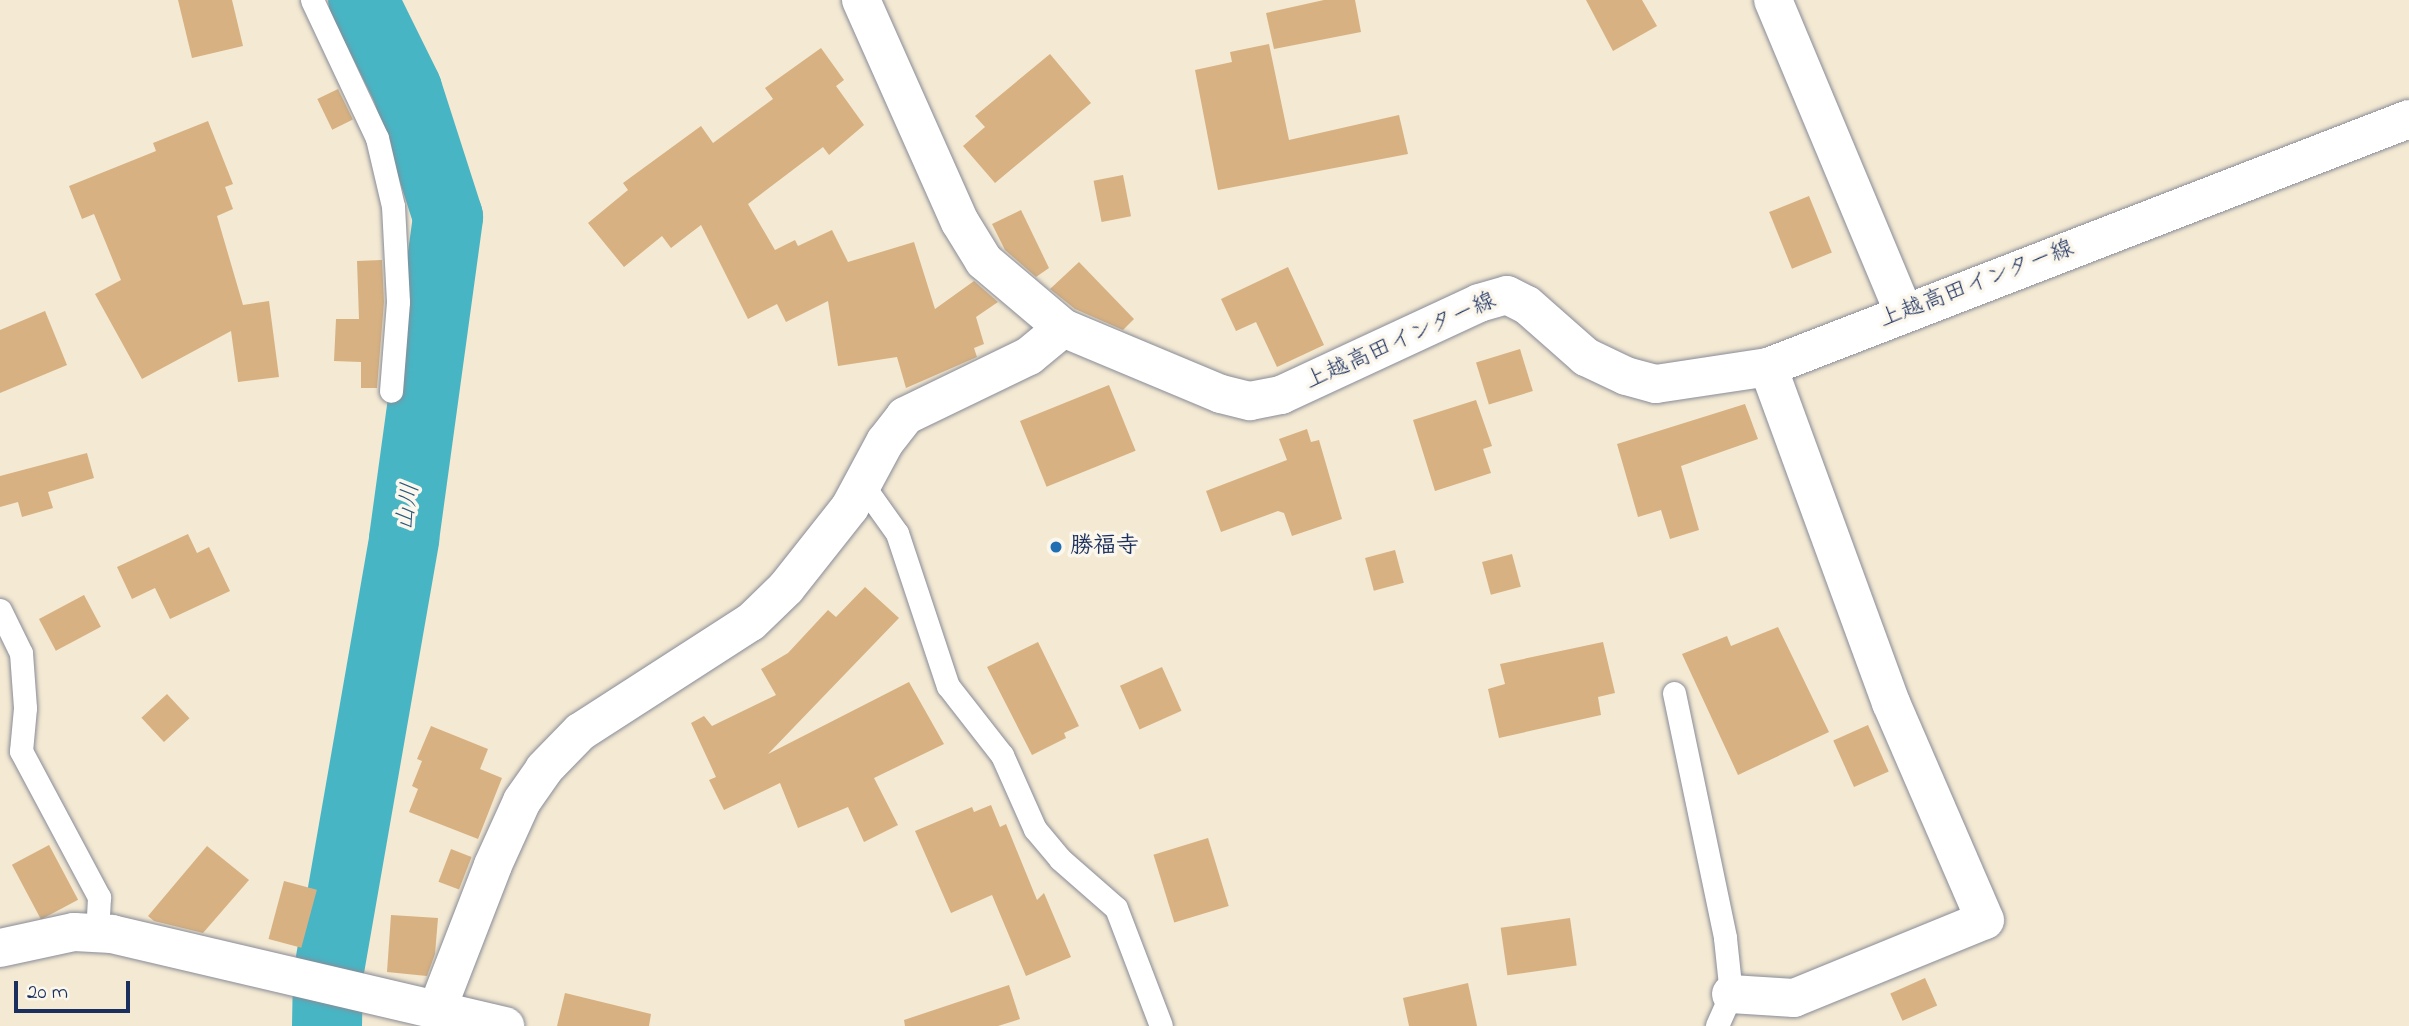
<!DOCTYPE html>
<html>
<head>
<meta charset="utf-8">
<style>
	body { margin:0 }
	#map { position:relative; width:2409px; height:1026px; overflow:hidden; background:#f4e9d2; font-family:"Indie Flower","Klee One",sans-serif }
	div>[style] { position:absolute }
	.river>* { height:70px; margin:-35px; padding:0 35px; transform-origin:35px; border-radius:35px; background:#48b5c4 }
	.building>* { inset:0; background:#d7b182; transform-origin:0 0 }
	.roads { filter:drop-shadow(0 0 2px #888c98) drop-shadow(0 0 2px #888c98) }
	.lane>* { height:23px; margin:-11.5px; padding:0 11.5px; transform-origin:11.5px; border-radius:11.5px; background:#fff }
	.street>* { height:38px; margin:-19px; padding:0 19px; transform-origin:19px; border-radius:19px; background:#fff }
	.primary>* { height:38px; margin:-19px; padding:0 19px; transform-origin:19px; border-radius:19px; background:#fff }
	.dots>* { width:19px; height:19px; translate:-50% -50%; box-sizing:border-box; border:4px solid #fbf7ec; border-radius:50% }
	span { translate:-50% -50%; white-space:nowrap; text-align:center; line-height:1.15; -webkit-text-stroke:7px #fbf7ec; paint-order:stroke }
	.street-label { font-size:23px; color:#1b2f5e }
	.poi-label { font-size:23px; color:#1b2f5e; font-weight:700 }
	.left { translate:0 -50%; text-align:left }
	.water-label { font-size:24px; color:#28577d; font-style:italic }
	.scale { position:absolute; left:14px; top:981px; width:116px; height:32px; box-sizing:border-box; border:4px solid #1b2f5e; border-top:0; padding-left:9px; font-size:21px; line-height:24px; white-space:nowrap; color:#1b2f5e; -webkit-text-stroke:5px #fbf7ec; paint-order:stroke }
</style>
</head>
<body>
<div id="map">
	<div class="river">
		<i style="left:327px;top:1026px;width:50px;rotate:-88.9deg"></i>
		<i style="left:328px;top:976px;width:444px;rotate:-80.1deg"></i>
		<i style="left:404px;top:539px;width:325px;rotate:-82.2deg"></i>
		<i style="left:448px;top:217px;width:134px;rotate:-107.8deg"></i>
		<i style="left:407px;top:89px;width:99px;rotate:-116.3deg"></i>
	</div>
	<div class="building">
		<i style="clip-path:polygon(178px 0,232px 0,243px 46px,192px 58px)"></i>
		<i style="clip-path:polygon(1324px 0,1355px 0,1361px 32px,1274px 49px,1266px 13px)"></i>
		<i style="clip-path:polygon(1586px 0,1642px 0,1657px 26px,1613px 51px)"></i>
		<i style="clip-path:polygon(1269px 44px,1289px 140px,1399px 115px,1408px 154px,1218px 190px,1195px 70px,1232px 62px,1230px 52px)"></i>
		<i style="clip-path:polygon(821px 48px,844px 80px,836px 86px,864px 125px,829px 155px,823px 147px,748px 204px,775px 250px,795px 240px,798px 246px,832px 230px,848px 262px,914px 242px,935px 309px,974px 281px,998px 302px,976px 317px,984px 344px,974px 348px,977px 357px,906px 388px,897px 357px,838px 366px,828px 301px,786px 322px,777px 304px,748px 319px,701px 225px,671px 248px,662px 236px,624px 267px,588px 223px,628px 190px,623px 183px,701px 126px,713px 143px,773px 99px,765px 88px)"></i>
		<i style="clip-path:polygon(1050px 54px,1091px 103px,995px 183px,963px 146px,985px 127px,975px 116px)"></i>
		<i style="left:338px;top:89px;width:34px;height:23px;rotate:64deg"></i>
		<i style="clip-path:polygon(208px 121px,233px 184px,225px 187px,233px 209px,217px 216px,243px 305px,269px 301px,279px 377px,238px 382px,231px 331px,142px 379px,95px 294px,121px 280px,94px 214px,82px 219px,69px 186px,156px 151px,153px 143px)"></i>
		<i style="left:1123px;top:175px;width:42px;height:30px;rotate:79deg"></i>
		<i style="left:1809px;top:196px;width:61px;height:43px;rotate:68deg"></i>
		<i style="clip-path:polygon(1021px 210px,1049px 268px,1036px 277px,1005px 250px,992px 224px)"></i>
		<i style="clip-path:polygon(382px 260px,384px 302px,377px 388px,361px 388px,361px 362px,334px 361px,336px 319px,359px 319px,357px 261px)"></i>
		<i style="clip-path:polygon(1079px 262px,1134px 319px,1123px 330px,1075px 309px,1050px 289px)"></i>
		<i style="clip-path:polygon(1288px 267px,1324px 345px,1277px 367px,1256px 322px,1236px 331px,1221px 299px)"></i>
		<i style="clip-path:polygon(45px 311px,67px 365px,0 393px,0 330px)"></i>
		<i style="left:1520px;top:349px;width:44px;height:46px;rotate:73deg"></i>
		<i style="left:1109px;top:385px;width:71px;height:96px;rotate:68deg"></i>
		<i style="clip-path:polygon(1476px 400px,1492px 446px,1483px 449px,1491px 473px,1435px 491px,1413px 420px)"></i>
		<i style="clip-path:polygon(1745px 404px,1758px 439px,1681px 466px,1699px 530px,1670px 539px,1661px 510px,1638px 517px,1617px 444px)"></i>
		<i style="clip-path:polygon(1307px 429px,1311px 442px,1319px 440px,1342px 519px,1292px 536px,1284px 513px,1278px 511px,1221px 532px,1206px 491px,1287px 460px,1279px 439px)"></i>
		<i style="clip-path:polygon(87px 453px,94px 478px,48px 492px,53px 508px,22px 517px,18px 502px,0 507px,0 476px)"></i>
		<i style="clip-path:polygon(188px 534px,197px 553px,209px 547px,230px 591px,170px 619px,155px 588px,132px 599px,117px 567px)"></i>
		<i style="left:1395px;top:550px;width:34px;height:31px;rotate:75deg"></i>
		<i style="left:1512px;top:554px;width:34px;height:31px;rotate:75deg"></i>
		<i style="clip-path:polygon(865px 587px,899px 618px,768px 754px,909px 682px,944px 744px,874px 778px,898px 825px,864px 842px,848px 807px,798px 828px,780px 783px,724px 810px,709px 780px,716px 777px,691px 723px,704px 716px,712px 726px,776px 695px,761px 669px,788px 653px,828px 610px,836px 617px)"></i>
		<i style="left:84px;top:595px;width:36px;height:51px;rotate:62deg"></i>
		<i style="clip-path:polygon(1778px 627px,1829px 732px,1738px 775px,1682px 654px,1727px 636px,1731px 646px)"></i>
		<i style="clip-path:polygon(1038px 642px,1079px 726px,1064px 733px,1066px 738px,1032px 755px,987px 667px)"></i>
		<i style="clip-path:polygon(1603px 642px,1615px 693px,1598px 697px,1601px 715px,1499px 738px,1488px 689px,1505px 684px,1500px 664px)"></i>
		<i style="left:1162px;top:667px;width:48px;height:46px;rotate:66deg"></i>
		<i style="left:167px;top:694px;width:33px;height:35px;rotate:47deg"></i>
		<i style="left:1868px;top:725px;width:51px;height:38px;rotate:66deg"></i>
		<i style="clip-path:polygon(431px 726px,488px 749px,480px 769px,502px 778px,478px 839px,409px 812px,418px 789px,412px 786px,422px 761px,417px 759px)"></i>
		<i style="clip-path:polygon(991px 805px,1000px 827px,1006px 824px,1037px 900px,1044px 893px,1071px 957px,1026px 976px,992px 895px,951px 913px,915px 831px,972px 807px,974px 812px)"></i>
		<i style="left:1208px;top:838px;width:71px;height:57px;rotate:73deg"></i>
		<i style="left:49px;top:845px;width:62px;height:42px;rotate:62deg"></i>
		<i style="clip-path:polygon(207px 846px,249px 880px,203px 933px,154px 921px,148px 916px)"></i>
		<i style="left:451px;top:849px;width:22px;height:35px;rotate:21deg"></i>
		<i style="left:284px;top:881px;width:34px;height:60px;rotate:15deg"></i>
		<i style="clip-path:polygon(391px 915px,438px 918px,435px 954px,427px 976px,387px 972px)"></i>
		<i style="left:1570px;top:918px;width:48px;height:70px;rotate:82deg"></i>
		<i style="left:1925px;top:978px;width:30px;height:38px;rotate:66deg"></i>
		<i style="clip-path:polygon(1468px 983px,1477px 1026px,1409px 1026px,1403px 998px)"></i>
		<i style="clip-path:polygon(1009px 985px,1020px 1019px,998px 1026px,905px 1026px,904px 1020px)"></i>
		<i style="clip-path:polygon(565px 993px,651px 1014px,649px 1026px,557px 1026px)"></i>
	</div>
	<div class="roads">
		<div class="lane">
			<i style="left:312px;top:0;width:153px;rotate:64.8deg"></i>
			<i style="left:377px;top:138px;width:70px;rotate:76.8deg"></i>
			<i style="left:393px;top:206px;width:96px;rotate:87deg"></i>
			<i style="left:398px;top:302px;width:89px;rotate:94.5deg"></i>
			<i style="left:862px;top:484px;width:60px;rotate:54.5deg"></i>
			<i style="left:897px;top:533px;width:161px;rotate:71.6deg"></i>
			<i style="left:948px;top:686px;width:88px;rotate:52deg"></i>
			<i style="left:1002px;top:755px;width:81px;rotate:66deg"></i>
			<i style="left:1035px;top:829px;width:39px;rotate:50deg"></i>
			<i style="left:1060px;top:859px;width:74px;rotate:41.2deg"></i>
			<i style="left:1116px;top:908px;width:126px;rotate:69.1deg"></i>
			<i style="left:0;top:610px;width:48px;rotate:64deg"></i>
			<i style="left:21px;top:653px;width:55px;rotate:85.8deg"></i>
			<i style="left:25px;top:708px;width:43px;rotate:95.3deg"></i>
			<i style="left:21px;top:751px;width:166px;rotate:61.9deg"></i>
			<i style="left:99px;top:897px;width:36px;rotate:93deg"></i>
			<i style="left:1674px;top:693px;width:250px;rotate:78.2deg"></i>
			<i style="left:1725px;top:938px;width:56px;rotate:83.9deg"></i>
			<i style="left:1731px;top:994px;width:35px;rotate:114deg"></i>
		</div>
		<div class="street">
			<i style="left:1773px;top:0;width:337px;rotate:67.3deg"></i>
			<i style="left:0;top:948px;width:76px;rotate:-12.2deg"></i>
			<i style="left:74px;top:932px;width:38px;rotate:3deg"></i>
			<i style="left:112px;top:934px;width:404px;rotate:13.2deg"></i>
			<i style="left:1731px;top:994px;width:63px;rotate:3.6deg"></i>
			<i style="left:1794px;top:998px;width:206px;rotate:-22.2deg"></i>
			<i style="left:1985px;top:920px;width:236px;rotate:-113.4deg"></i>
			<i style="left:1891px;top:703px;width:358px;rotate:-110.1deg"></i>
			<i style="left:438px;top:1007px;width:152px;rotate:-68.8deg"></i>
			<i style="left:493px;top:865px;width:70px;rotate:-65.6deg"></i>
			<i style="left:522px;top:801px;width:39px;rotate:-55deg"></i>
			<i style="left:544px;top:769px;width:52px;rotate:-45.8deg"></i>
			<i style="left:580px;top:732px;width:203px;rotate:-32.8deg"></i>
			<i style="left:751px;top:622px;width:49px;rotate:-44.2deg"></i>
			<i style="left:786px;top:588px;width:103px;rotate:-51.7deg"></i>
			<i style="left:850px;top:507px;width:74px;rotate:-61.7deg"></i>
			<i style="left:885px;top:442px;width:33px;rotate:-52deg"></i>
			<i style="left:905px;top:416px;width:138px;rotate:-25.8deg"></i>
			<i style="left:1029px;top:356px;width:44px;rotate:-39.5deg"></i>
		</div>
		<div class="primary">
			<i style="left:861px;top:0;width:243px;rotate:66deg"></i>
			<i style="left:960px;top:222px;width:46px;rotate:58.4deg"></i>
			<i style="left:984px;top:261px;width:104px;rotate:40.3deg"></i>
			<i style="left:1063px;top:328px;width:171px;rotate:22.7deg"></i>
			<i style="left:1221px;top:394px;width:30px;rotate:14deg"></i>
			<i style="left:1250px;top:401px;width:32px;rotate:-11deg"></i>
			<i style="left:1281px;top:395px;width:218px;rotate:-24.9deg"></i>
			<i style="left:1479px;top:303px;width:29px;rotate:-16deg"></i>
			<i style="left:1507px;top:295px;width:22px;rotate:27deg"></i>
			<i style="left:1527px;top:305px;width:79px;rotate:41.4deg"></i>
			<i style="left:1586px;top:357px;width:44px;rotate:25.4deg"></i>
			<i style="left:1626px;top:376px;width:31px;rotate:15deg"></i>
			<i style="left:1656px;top:384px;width:113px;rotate:-8.6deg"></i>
			<i style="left:1768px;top:367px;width:687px;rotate:-21.15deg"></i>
		</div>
	</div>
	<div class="dots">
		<i style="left:1056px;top:547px;background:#1f6fb2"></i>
	</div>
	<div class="street-label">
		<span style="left:1977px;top:285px;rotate:-21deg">上越高田インター線</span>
		<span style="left:1401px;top:342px;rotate:-24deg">上越高田インター線</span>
	</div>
	<div class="poi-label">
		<span class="left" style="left:1070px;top:547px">勝福寺</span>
	</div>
	<div class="water-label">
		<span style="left:409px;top:507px;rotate:-82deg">山川</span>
	</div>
	<div class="scale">20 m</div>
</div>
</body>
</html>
